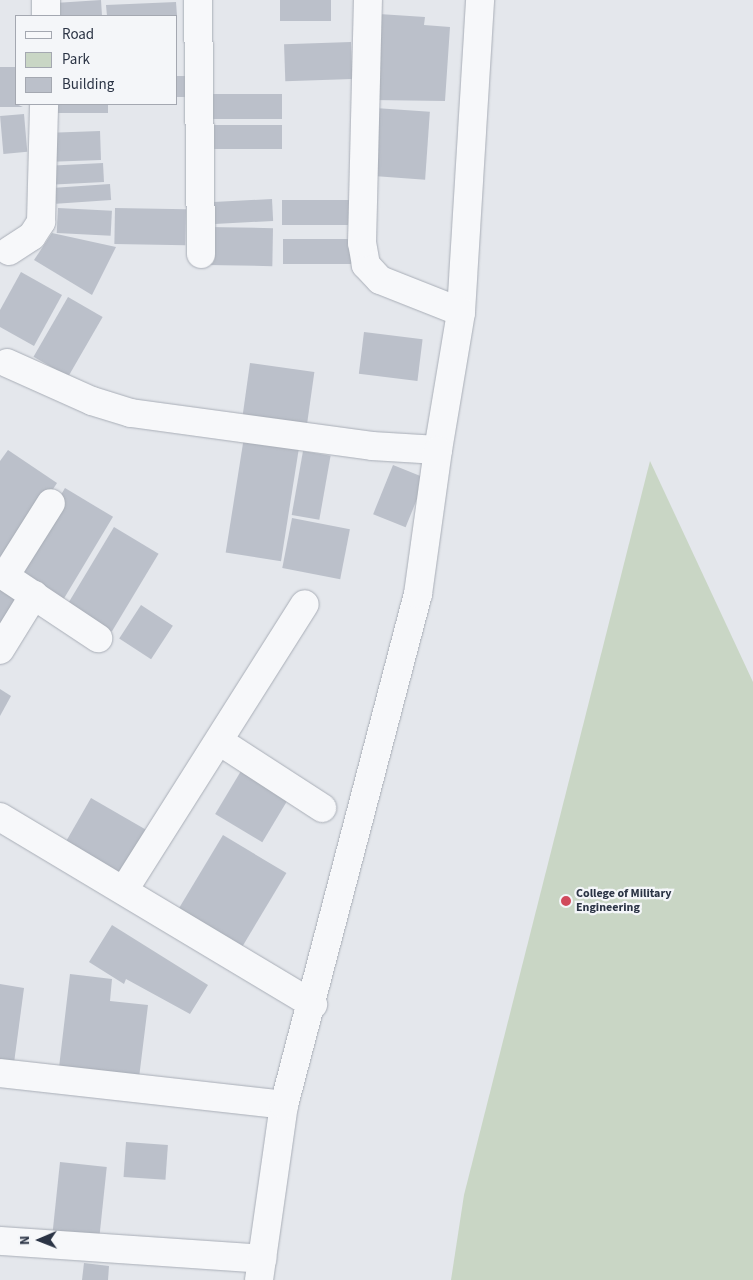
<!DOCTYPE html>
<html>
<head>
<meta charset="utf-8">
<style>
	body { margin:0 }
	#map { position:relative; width:753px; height:1280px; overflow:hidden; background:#e4e7ec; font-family:"Source Sans 3",sans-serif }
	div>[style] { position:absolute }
	.green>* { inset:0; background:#c9d6c5 }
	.building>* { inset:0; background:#bbc0ca; transform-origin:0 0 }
	.roads { filter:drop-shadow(0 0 1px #a9aeb7) drop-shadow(0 0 1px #a9aeb7) }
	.street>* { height:28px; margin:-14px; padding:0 14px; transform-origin:14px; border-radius:14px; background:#f7f8fa }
	.dots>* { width:14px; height:14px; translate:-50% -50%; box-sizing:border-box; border:2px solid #f4f6f9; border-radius:50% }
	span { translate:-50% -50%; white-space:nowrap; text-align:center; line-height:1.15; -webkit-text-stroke:4.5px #f4f6f9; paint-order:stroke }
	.poi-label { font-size:12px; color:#2b3445; font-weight:700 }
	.left { translate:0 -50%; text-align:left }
	.legend { position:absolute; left:15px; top:15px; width:162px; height:90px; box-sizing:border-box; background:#f4f6f9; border:1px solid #a4a8b1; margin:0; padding:6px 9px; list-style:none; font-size:15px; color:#2b3445 }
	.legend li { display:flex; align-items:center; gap:10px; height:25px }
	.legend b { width:25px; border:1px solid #a4a8b1 }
	.north { position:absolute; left:15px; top:1215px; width:50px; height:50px; -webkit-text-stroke:4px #f4f6f9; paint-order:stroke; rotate:269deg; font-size:14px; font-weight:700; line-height:20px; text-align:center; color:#2b3445 }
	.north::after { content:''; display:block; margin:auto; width:18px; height:22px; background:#2b3445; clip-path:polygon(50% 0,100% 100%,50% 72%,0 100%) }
</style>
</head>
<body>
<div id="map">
	<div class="green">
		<i style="clip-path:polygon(650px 461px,753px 682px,753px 1280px,451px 1280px,464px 1195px)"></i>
	</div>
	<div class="building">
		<i style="clip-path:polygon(101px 0,102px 16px,56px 16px,55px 3px)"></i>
		<i style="left:280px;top:0;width:51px;height:21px"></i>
		<i style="clip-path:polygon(176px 2px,177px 16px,107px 16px,106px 5px)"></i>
		<i style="clip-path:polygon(379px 14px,425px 17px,424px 25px,450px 27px,445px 101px,373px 100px)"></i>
		<i style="left:351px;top:42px;width:37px;height:67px;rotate:88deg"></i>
		<i style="clip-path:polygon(0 67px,16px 67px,16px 104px,23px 107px,0 107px)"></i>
		<i style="left:176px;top:76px;width:11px;height:21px"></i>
		<i style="left:282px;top:94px;width:25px;height:70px;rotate:90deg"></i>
		<i style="left:51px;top:104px;width:57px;height:9px"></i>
		<i style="left:375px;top:108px;width:55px;height:68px;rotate:4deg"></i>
		<i style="left:24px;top:114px;width:38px;height:24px;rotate:85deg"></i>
		<i style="left:282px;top:125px;width:24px;height:72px;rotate:90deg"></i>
		<i style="left:100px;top:131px;width:29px;height:56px;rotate:88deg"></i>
		<i style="left:103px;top:163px;width:19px;height:54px;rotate:87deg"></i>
		<i style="left:110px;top:184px;width:16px;height:55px;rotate:86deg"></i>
		<i style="left:272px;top:199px;width:22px;height:68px;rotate:87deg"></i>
		<i style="left:351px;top:200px;width:25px;height:69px;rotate:90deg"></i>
		<i style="left:58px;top:208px;width:54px;height:25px;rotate:3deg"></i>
		<i style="left:115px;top:208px;width:71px;height:36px;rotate:1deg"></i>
		<i style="left:207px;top:227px;width:66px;height:38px;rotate:1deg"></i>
		<i style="clip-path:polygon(52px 233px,116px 247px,92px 295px,34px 260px)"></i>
		<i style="left:351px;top:239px;width:25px;height:68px;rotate:90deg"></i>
		<i style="clip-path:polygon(21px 272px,62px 295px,34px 346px,0 327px,0 310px)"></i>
		<i style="left:68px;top:297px;width:40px;height:69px;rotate:30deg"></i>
		<i style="left:364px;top:332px;width:59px;height:42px;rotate:7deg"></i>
		<i style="left:250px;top:363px;width:65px;height:61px;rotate:8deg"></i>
		<i style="left:244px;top:437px;width:56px;height:117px;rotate:9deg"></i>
		<i style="clip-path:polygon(8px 450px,57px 483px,6px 561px,0 556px,0 461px)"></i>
		<i style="left:303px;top:451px;width:28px;height:65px;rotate:10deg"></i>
		<i style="left:393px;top:465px;width:35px;height:53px;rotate:22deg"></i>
		<i style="left:65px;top:488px;width:56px;height:97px;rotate:31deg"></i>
		<i style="left:292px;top:518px;width:59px;height:51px;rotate:11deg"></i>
		<i style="left:114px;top:527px;width:52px;height:91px;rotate:31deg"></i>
		<i style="clip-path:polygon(0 586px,23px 601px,0 636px)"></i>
		<i style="left:141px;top:605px;width:38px;height:40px;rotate:33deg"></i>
		<i style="clip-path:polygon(0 689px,11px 696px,0 716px)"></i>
		<i style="left:244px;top:766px;width:55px;height:56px;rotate:31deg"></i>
		<i style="left:91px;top:798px;width:69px;height:53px;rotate:30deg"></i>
		<i style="left:223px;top:835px;width:74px;height:89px;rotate:31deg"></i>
		<i style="clip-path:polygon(112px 925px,208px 985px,190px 1014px,126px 979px,124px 984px,89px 962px)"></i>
		<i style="clip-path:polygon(70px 974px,112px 979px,110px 1001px,148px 1005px,138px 1086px,58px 1076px)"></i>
		<i style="clip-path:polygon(0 984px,24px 988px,14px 1063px,0 1061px)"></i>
		<i style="left:126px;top:1142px;width:42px;height:35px;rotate:4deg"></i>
		<i style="left:60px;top:1162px;width:47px;height:71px;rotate:6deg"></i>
		<i style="clip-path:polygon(84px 1263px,109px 1266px,108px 1280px,82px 1280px)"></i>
	</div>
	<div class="roads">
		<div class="street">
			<i style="left:198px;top:0;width:254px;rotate:89.3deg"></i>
			<i style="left:46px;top:16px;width:16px;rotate:-90deg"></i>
			<i style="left:9px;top:251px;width:27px;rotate:-33deg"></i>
			<i style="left:32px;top:236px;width:17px;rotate:-57deg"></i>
			<i style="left:41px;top:222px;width:118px;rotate:-88.5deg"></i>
			<i style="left:461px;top:312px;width:313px;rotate:-86.5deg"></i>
			<i style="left:7px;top:363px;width:93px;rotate:24.1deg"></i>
			<i style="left:92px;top:401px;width:41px;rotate:17.1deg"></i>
			<i style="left:131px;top:413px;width:243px;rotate:7.8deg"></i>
			<i style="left:372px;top:446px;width:66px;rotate:3.5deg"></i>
			<i style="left:438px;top:450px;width:140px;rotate:-80.5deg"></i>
			<i style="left:461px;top:312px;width:87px;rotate:-158.4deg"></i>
			<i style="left:380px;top:280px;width:21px;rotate:-133deg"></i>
			<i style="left:366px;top:265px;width:22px;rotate:-100deg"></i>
			<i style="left:362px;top:243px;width:243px;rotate:-88.6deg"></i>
			<i style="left:0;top:573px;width:118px;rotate:33.6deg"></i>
			<i style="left:5px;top:576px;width:86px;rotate:-57.8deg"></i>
			<i style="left:0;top:650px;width:65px;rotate:-58.3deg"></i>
			<i style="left:219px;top:741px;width:123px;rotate:33deg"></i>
			<i style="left:0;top:817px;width:365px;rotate:30.9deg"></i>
			<i style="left:124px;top:890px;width:338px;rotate:-57.7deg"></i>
			<i style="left:0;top:1073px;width:286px;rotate:6.4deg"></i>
			<i style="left:0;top:1241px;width:263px;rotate:3.9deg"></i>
			<i style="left:259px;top:1280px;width:177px;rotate:-81.9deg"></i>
			<i style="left:284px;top:1105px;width:528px;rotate:-75.31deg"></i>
			<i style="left:418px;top:594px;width:145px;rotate:-82.1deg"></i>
		</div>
	</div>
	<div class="dots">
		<i style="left:566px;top:901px;background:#d1495b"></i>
	</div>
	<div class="poi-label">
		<span class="left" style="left:576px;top:901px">College of Military<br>Engineering</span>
	</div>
	<ul class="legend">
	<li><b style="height:6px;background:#f7f8fa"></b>Road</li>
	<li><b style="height:14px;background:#c9d6c5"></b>Park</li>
	<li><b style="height:14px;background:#bbc0ca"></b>Building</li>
	</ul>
	<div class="north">N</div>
</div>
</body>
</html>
